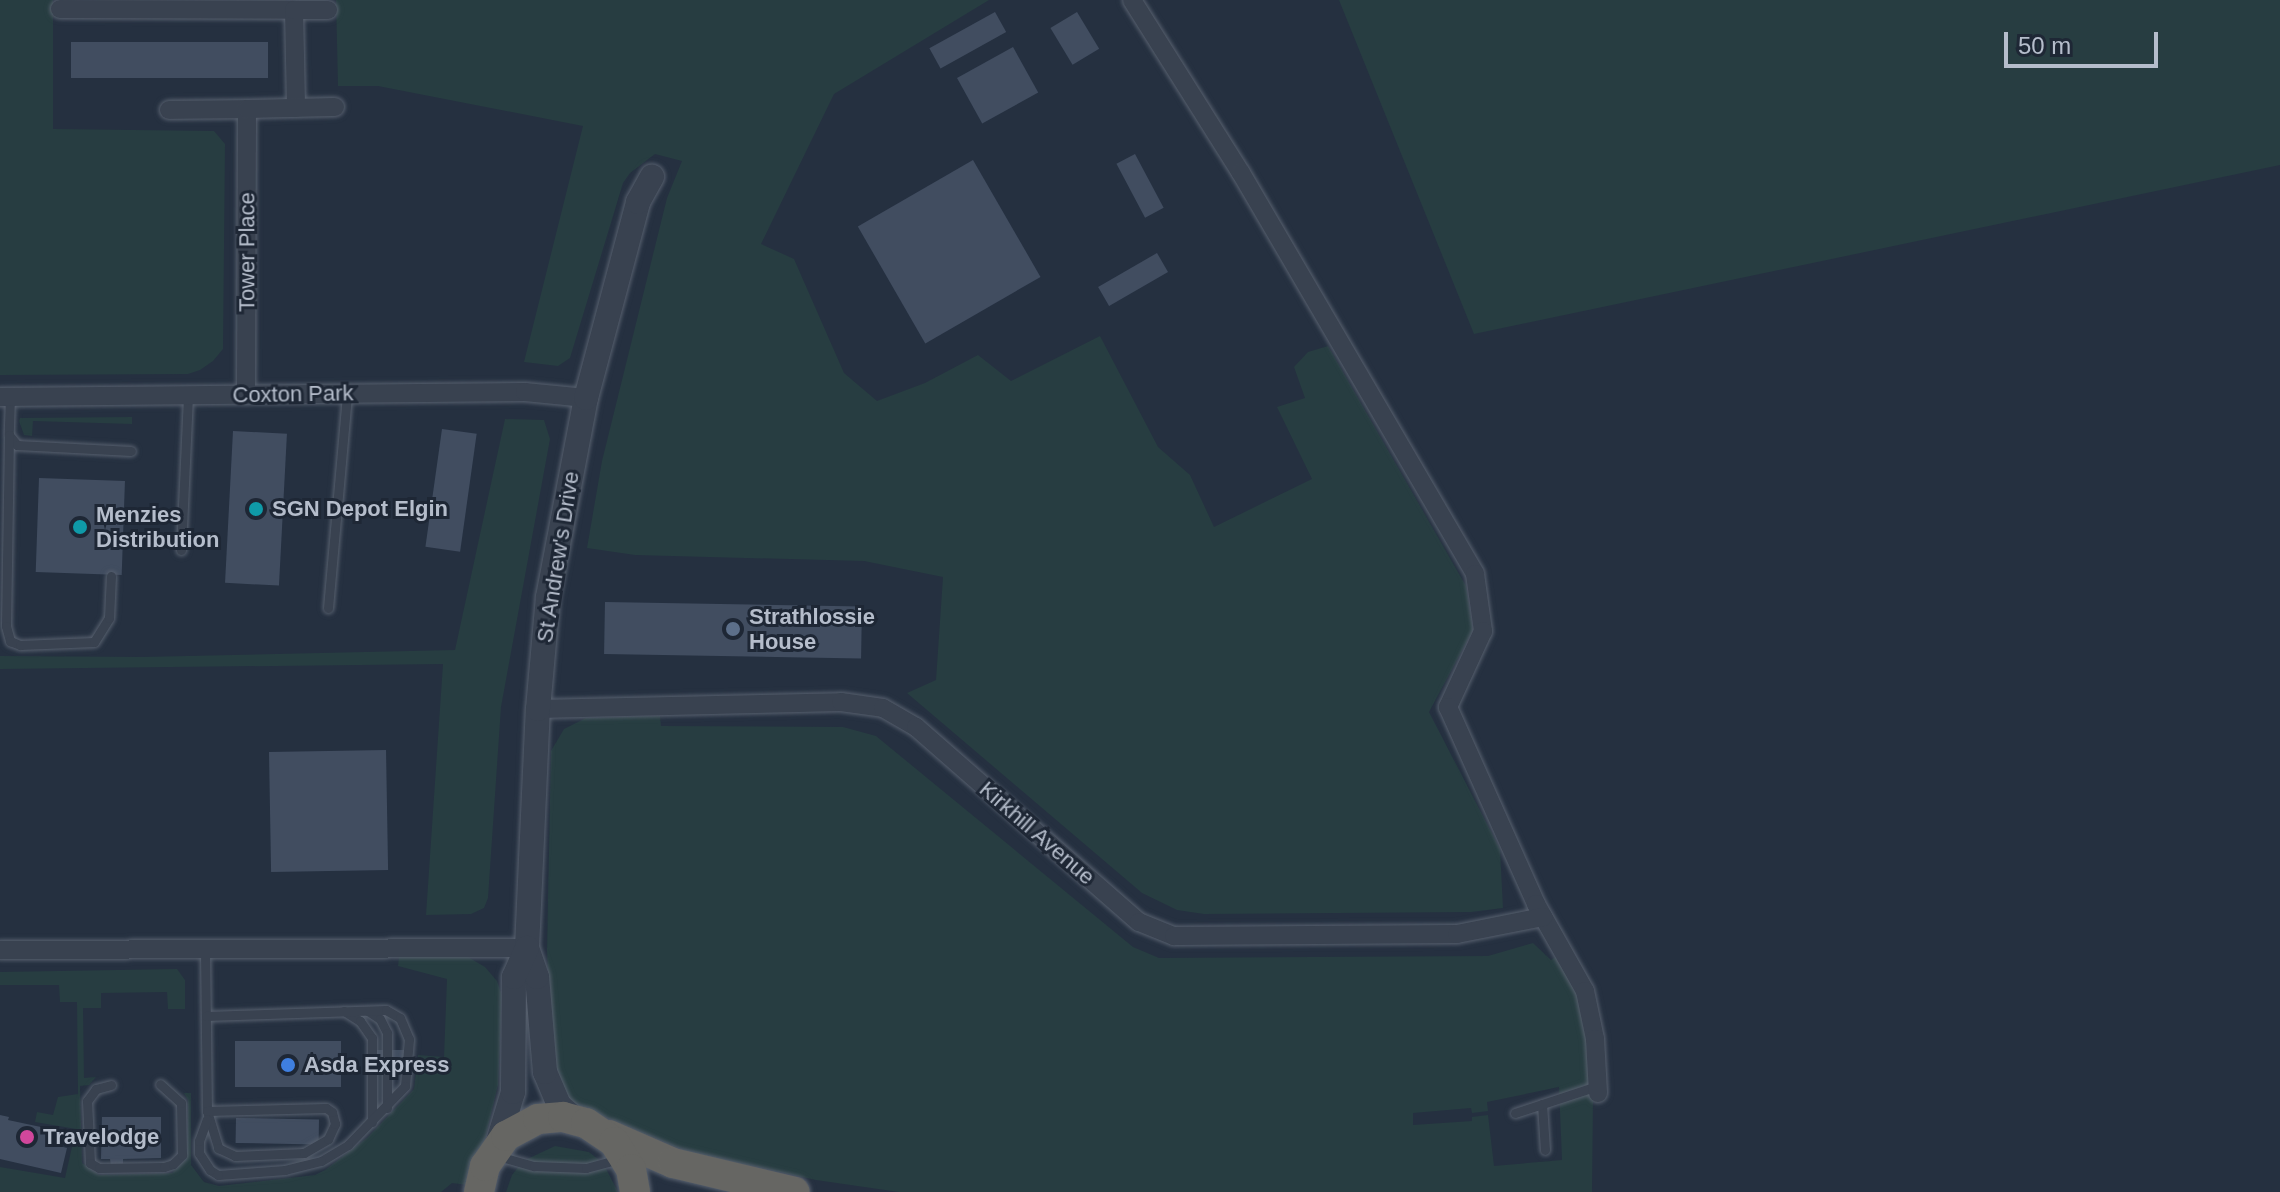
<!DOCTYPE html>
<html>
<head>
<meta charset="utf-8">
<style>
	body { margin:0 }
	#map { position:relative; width:2280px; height:1192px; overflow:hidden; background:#253040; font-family:Helvetica,sans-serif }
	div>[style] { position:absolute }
	.green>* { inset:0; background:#273d41 }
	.building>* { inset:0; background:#414d60; transform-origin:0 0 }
	.roads { filter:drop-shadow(0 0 2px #57606e) drop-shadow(0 0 2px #57606e) }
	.service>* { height:9px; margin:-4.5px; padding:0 4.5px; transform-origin:4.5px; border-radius:4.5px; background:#394250 }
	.minor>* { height:18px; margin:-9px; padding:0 9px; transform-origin:9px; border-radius:9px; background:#394250 }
	.tertiary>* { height:24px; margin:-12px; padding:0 12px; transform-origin:12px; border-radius:12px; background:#394250 }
	.trunk>* { height:30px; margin:-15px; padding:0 15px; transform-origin:15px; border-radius:15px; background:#666663 }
	.dots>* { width:22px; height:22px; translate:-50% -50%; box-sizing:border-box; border:4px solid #1e2735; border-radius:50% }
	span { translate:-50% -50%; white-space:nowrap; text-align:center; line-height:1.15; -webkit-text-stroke:6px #1e2735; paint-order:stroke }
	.street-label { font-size:22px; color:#b5bdcb }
	.poi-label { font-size:22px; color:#b5bdcb; font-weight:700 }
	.left { translate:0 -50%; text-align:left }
	.scale { position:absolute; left:2004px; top:32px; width:154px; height:36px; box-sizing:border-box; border:4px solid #b5bdcb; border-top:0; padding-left:10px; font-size:24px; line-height:28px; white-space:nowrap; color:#b5bdcb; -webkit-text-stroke:6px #1e2735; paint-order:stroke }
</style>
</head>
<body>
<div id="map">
	<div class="green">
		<i style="clip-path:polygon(0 0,53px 0,53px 129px,214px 131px,225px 144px,223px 349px,213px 361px,200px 370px,188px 374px,0 375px)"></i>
		<i style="clip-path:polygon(336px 0,989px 0,834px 94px,761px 244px,794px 259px,844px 373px,877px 401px,925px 383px,978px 355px,1011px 381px,1100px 336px,1158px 447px,1190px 475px,1214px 527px,1312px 479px,1277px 407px,1305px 398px,1294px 367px,1308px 352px,1328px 346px,1466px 586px,1473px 630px,1429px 712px,1500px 849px,1503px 908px,1471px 912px,1204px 914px,1177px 910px,1142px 893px,907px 693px,936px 680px,943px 577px,864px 561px,635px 555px,587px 548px,602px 461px,667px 198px,682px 161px,655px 154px,630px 173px,623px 183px,570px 358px,558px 366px,524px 362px,583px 126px,378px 86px,338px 86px)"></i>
		<i style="clip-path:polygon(1339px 0,2280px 0,2280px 165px,1474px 334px)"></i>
		<i style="clip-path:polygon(132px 417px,132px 424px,33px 421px,32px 436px,24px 435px,19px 421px,20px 418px)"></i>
		<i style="clip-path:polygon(505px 419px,544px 420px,550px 439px,501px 707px,488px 898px,484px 908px,471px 914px,426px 915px,443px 664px,0 669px,0 656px,142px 657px,455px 650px)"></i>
		<i style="clip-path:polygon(evenodd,660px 716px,661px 726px,843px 727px,876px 736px,1133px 947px,1159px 958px,1488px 956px,1533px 943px,1551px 960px,1557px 956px,1577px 996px,1586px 1032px,1593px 1100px,1592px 1192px,899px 1192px,816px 1180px,687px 1152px,574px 1104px,565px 1094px,551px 1052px,547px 950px,551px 751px,564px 729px,586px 718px,660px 716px,1559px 1087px,1562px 1160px,1494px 1166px,1488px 1115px,1472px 1117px,1472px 1121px,1413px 1125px,1413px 1113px,1471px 1108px,1472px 1113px,1488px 1111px,1487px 1102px,1559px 1087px)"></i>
		<i style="clip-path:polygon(399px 957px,468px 957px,485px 967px,497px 981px,502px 996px,498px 1085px,484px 1143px,467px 1185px,452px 1183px,441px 1192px,0 1192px,0 1167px,65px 1178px,76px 1129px,35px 1122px,37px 1112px,53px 1115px,58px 1097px,78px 1094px,77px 1002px,60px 1002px,59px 985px,0 985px,0 972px,177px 969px,185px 980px,185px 1009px,168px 1009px,167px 992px,101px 993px,101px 1008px,83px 1008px,84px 1078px,96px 1077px,89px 1085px,80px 1086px,82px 1163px,99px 1175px,172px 1173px,187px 1158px,188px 1100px,184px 1093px,191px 1093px,191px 1165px,204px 1182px,219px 1186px,315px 1175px,325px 1170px,367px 1138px,414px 1089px,418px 1055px,444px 1057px,447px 979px,398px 966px)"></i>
		<i style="clip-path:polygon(555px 1146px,589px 1152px,603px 1163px,618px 1192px,506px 1192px,512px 1175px,523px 1161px)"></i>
	</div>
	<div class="building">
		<i style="left:995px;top:12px;width:23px;height:75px;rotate:61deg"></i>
		<i style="left:1077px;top:12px;width:43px;height:31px;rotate:59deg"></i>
		<i style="left:71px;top:42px;width:197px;height:36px"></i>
		<i style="left:1013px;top:47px;width:52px;height:64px;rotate:61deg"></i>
		<i style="left:1135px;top:154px;width:61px;height:21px;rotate:62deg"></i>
		<i style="left:973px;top:160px;width:135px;height:133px;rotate:60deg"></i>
		<i style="left:1157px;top:253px;width:22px;height:68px;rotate:60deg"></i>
		<i style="left:442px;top:429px;width:35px;height:119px;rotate:8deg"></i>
		<i style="left:233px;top:431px;width:54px;height:152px;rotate:3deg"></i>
		<i style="left:39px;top:478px;width:86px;height:94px;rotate:2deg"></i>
		<i style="left:605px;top:602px;width:257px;height:52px;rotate:1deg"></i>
		<i style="left:386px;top:750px;width:120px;height:117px;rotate:89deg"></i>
		<i style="left:341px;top:1041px;width:46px;height:106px;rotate:90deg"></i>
		<i style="left:369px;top:1050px;width:36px;height:24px"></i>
		<i style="clip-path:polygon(0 1115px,9px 1117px,8px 1120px,55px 1130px,52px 1144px,67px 1148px,61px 1173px,0 1159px)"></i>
		<i style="clip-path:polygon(102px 1117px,161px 1117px,161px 1158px,123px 1159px,123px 1166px,111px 1166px,110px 1159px,101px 1159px)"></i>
		<i style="left:236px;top:1118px;width:83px;height:25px;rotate:1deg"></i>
	</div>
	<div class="roads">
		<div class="service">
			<i style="left:10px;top:397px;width:38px;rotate:92deg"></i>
			<i style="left:9px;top:435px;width:13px;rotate:51deg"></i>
			<i style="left:17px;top:445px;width:114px;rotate:3deg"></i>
			<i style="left:9px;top:435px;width:191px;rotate:90.9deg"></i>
			<i style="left:6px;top:626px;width:16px;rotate:75deg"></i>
			<i style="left:10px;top:641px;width:11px;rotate:22deg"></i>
			<i style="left:20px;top:645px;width:74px;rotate:-2.3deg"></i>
			<i style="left:94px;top:642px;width:28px;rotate:-58deg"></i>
			<i style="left:109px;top:618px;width:42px;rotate:-87.3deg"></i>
			<i style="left:181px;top:550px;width:155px;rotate:-87.4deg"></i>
			<i style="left:328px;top:608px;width:215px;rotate:-84.9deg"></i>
			<i style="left:205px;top:950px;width:161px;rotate:89.3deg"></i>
			<i style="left:207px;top:1111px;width:39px;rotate:73deg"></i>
			<i style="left:218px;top:1148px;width:19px;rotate:25deg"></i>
			<i style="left:235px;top:1156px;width:69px;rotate:-2.5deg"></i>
			<i style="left:304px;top:1153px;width:28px;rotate:-30deg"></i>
			<i style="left:328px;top:1139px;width:17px;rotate:-65deg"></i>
			<i style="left:335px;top:1124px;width:12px;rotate:-104deg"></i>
			<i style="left:332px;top:1112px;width:7px;rotate:-146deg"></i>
			<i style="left:326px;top:1108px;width:119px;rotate:178.6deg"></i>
			<i style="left:344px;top:1011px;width:19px;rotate:32deg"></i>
			<i style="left:360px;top:1021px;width:21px;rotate:55deg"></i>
			<i style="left:372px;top:1038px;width:84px;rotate:90deg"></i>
			<i style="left:368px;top:1011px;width:14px;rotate:34deg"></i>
			<i style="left:380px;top:1019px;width:16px;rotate:63deg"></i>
			<i style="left:387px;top:1033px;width:75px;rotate:90deg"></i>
			<i style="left:206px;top:1016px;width:180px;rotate:-1.9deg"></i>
			<i style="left:386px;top:1010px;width:16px;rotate:30deg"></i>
			<i style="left:400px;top:1018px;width:23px;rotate:67deg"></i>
			<i style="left:409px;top:1039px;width:47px;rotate:94.9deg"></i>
			<i style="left:405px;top:1086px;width:82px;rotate:134deg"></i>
			<i style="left:348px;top:1145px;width:31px;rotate:149deg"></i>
			<i style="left:321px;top:1161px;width:37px;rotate:166deg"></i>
			<i style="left:285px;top:1170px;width:67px;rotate:175.7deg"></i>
			<i style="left:218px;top:1175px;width:9px;rotate:-148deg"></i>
			<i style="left:210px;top:1170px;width:20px;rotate:-123deg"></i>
			<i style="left:199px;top:1153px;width:12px;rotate:-90deg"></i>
			<i style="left:199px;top:1141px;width:23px;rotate:-70deg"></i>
			<i style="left:111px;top:1085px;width:16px;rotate:165deg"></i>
			<i style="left:96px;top:1089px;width:15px;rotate:127deg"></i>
			<i style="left:87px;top:1101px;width:62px;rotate:87.2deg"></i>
			<i style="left:90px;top:1163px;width:10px;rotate:29deg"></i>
			<i style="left:99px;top:1168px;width:65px;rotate:-0.9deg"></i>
			<i style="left:164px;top:1167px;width:9px;rotate:-18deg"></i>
			<i style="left:173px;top:1164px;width:13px;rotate:-45deg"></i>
			<i style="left:182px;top:1155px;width:52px;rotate:-91.1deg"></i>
			<i style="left:181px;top:1103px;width:28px;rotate:-138deg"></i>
			<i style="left:1542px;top:1104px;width:46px;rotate:86.3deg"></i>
			<i style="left:1515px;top:1113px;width:86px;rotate:-18.2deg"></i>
			<i style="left:498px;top:1156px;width:37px;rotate:16deg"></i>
			<i style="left:534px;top:1166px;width:52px;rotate:2.2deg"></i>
			<i style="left:586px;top:1168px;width:35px;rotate:-15deg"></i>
		</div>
		<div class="minor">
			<i style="left:1132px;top:0;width:204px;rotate:57.8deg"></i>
			<i style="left:1241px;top:173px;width:464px;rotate:59.7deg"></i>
			<i style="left:1475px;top:574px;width:58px;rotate:82deg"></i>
			<i style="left:1483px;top:631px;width:84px;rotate:114.7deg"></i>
			<i style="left:1448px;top:707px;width:216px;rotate:65.9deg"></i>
			<i style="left:1536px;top:904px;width:100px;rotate:60.6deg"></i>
			<i style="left:1585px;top:991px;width:49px;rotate:78.2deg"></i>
			<i style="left:1595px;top:1039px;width:54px;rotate:86.8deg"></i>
			<i style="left:60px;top:9px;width:234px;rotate:0.2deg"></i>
			<i style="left:294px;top:10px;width:98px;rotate:88.8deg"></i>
			<i style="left:294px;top:10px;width:34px"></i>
			<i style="left:169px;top:110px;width:78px;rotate:-0.7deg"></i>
			<i style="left:246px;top:395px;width:286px;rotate:-89.8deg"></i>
			<i style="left:247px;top:109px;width:88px;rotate:-1.3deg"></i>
			<i style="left:0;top:397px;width:525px;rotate:-0.55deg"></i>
			<i style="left:525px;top:392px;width:61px;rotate:5.6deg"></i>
			<i style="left:538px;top:709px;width:303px;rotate:-1.3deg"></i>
			<i style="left:841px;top:702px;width:42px;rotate:8.1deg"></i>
			<i style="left:883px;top:708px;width:38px;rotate:30deg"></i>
			<i style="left:916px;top:727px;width:296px;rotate:41.2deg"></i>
			<i style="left:1139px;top:922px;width:38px;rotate:22deg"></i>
			<i style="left:1174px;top:936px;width:283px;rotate:-0.4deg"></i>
			<i style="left:1457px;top:934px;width:88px;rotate:-11.2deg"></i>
			<i style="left:0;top:950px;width:527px;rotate:-0.22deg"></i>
		</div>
		<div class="tertiary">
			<i style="left:575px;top:1119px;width:21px;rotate:-139deg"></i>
			<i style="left:559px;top:1105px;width:36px;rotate:-113deg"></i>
			<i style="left:545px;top:1072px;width:95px;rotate:-94.8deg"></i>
			<i style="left:537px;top:977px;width:31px;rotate:-109deg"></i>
			<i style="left:527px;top:948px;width:239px;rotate:-87.4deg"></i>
			<i style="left:538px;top:709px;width:112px;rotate:-84.9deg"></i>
			<i style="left:548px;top:597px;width:203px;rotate:-79.2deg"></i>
			<i style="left:586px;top:398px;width:203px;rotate:-75.1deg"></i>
			<i style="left:638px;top:202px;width:29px;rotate:-61deg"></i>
			<i style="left:497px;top:1145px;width:55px;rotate:-73.2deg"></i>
			<i style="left:513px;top:1092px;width:115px;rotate:-89.5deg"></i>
			<i style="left:514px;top:977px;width:32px;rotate:-66deg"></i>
		</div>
		<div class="trunk">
			<i style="left:609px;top:1135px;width:70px;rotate:23.6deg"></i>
			<i style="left:673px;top:1163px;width:125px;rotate:13.4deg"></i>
			<i style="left:479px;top:1192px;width:27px;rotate:-77deg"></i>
			<i style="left:485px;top:1166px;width:37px;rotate:-55deg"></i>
			<i style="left:506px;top:1136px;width:36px;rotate:-28deg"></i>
			<i style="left:538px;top:1119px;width:25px;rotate:-5deg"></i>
			<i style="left:563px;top:1117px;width:24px;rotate:15deg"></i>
			<i style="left:586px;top:1123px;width:34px;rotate:34deg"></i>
			<i style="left:614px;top:1142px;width:32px;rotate:58deg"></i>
			<i style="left:631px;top:1169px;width:23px;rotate:80deg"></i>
		</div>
	</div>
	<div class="dots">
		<i style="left:256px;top:509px;background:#0f9aa8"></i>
		<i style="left:80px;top:527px;background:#0f9aa8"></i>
		<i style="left:733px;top:629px;background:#5c6f8a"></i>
		<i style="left:288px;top:1065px;background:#3f7fe0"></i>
		<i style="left:27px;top:1137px;background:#d1479c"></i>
	</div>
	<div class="street-label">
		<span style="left:247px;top:252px;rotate:-90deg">Tower Place</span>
		<span style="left:293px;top:394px;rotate:-1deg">Coxton Park</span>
		<span style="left:558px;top:557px;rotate:-81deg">St Andrew's Drive</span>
		<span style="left:1037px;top:833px;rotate:41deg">Kirkhill Avenue</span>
	</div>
	<div class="poi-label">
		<span class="left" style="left:272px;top:509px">SGN Depot Elgin</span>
		<span class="left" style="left:96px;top:527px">Menzies<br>Distribution</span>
		<span class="left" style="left:749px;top:629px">Strathlossie<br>House</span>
		<span class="left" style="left:304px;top:1065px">Asda Express</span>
		<span class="left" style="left:43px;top:1137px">Travelodge</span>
	</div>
	<div class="scale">50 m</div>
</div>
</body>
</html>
